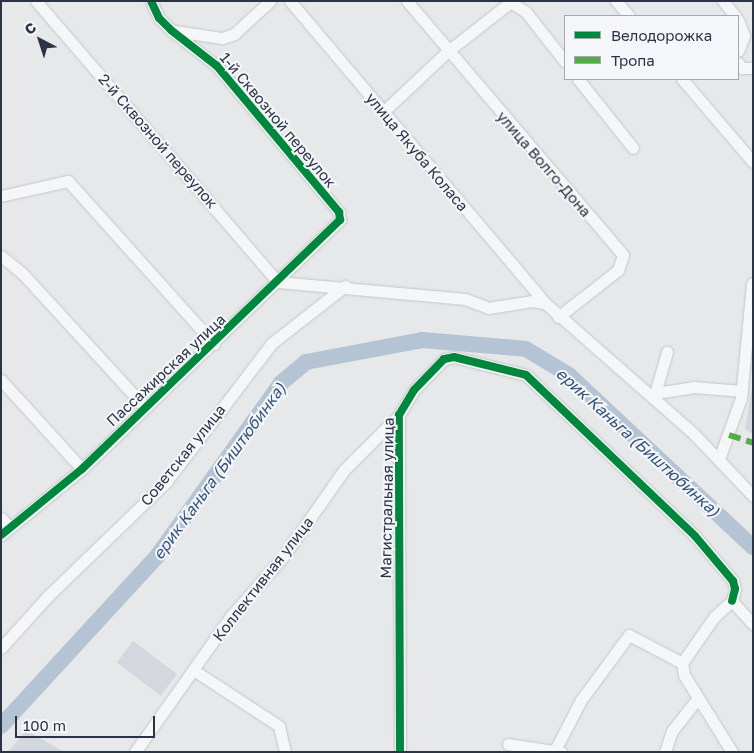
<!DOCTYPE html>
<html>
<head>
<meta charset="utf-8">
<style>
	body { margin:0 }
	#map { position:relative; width:754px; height:753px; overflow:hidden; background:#e6e8ea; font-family:"Golos Text",sans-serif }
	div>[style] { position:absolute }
	.built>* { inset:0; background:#d4d7dd; transform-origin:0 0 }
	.river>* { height:16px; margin:-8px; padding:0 8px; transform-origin:8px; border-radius:8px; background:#b4c4d5 }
	.roads { filter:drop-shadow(0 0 1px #c4c6c8) drop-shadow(0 0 1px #c4c6c8) }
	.minor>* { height:11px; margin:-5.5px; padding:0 5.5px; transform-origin:5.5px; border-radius:5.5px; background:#f5f6f7 }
	.quiet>* { height:6px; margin-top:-3px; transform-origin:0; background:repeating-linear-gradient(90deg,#54ac47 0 12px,transparent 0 18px) }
	.cycleway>* { height:8px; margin:-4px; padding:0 4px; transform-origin:4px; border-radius:4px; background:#00873e }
	span { translate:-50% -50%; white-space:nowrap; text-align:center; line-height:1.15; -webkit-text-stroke:4px #f4f6f9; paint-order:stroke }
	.street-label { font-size:15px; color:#2b3445 }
	.water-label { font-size:16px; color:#34527a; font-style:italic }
	.frame { position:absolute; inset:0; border:2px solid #2b3445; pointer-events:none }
	.legend { position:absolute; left:564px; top:15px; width:175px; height:65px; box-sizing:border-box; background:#f4f6f9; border:1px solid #a4a8b1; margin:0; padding:6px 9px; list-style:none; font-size:15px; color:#2b3445 }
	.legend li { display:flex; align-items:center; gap:10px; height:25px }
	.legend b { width:25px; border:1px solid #a4a8b1 }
	.north { position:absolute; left:15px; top:15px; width:50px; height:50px; -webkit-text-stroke:4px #f4f6f9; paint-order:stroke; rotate:320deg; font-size:14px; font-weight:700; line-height:20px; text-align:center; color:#2b3445 }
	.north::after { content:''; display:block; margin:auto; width:18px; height:22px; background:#2b3445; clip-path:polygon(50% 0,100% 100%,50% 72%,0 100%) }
	.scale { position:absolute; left:15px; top:716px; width:140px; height:22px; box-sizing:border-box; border:2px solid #2b3445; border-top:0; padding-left:6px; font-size:15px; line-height:18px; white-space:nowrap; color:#2b3445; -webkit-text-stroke:4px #f4f6f9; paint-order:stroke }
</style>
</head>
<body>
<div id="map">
	<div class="built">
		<i style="clip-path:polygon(753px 381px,753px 434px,745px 429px)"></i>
		<i style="left:133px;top:641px;width:55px;height:27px;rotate:37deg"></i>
		<i style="clip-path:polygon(26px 730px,64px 752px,9px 751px)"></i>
	</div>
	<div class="river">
		<i style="left:1px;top:726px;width:232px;rotate:-47.4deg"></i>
		<i style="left:158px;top:555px;width:211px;rotate:-54.4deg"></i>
		<i style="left:281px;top:383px;width:33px;rotate:-40deg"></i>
		<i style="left:306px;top:362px;width:118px;rotate:-10.7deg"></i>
		<i style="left:422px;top:340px;width:104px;rotate:4.9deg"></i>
		<i style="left:526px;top:349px;width:50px;rotate:31.2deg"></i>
		<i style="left:569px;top:375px;width:252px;rotate:43.1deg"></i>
	</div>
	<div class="roads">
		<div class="minor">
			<i style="left:36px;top:1px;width:371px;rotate:49.3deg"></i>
			<i style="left:278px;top:282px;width:188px;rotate:5.2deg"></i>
			<i style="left:465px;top:299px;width:25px;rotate:21deg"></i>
			<i style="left:488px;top:308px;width:45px;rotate:-9deg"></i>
			<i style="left:532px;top:301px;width:13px;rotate:9deg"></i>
			<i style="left:545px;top:303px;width:197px;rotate:41.3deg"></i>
			<i style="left:693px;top:433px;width:87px;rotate:46.4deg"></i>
			<i style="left:290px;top:1px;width:395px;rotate:49.8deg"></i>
			<i style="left:407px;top:1px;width:333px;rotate:49.6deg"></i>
			<i style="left:623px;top:255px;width:16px;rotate:108deg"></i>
			<i style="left:618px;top:270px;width:76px;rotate:141.9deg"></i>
			<i style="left:509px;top:1px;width:20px;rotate:33deg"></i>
			<i style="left:526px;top:12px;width:63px;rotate:52deg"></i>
			<i style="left:616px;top:1px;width:20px;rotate:49deg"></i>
			<i style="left:723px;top:1px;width:19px;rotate:51deg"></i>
			<i style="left:738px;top:20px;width:17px;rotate:69deg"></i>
			<i style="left:744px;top:36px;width:16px;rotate:112deg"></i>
			<i style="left:175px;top:31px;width:48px;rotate:8.5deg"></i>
			<i style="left:222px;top:38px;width:13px;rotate:-18deg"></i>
			<i style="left:234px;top:34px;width:49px;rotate:-42.5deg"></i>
			<i style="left:738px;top:63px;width:6px;rotate:51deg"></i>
			<i style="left:742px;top:68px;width:11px"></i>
			<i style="left:578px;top:79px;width:88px;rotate:51.4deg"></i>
			<i style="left:682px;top:79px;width:109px;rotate:49.5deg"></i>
			<i style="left:383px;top:112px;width:89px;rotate:-43.2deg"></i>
			<i style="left:448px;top:51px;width:81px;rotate:-38deg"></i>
			<i style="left:1px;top:196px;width:69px;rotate:-12.6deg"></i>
			<i style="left:68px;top:181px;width:219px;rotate:48.1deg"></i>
			<i style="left:1px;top:256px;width:28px;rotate:39deg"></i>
			<i style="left:23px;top:274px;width:180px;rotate:47.5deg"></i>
			<i style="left:1px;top:380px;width:120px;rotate:47.7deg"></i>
			<i style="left:656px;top:393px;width:37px;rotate:-9deg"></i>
			<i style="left:693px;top:387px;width:49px;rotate:4.7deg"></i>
			<i style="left:654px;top:397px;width:47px;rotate:-73.9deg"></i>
			<i style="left:719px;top:459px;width:65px;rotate:-70.2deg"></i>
			<i style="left:741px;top:398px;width:115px;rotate:-84.5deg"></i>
			<i style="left:1px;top:518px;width:13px;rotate:45deg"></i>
			<i style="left:1px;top:535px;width:104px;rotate:-39.2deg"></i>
			<i style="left:82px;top:469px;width:359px;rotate:-44deg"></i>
			<i style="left:340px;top:220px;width:8px;rotate:-97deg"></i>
			<i style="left:339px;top:212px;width:190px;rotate:-129.9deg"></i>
			<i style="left:217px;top:66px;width:58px;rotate:-142deg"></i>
			<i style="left:171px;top:30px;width:17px;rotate:-135deg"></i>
			<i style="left:159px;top:18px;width:19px;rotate:-115deg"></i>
			<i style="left:732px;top:601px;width:31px;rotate:48deg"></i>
			<i style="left:1px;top:648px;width:70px;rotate:-47.9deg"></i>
			<i style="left:48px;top:596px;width:164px;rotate:-44deg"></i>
			<i style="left:166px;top:482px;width:175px;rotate:-52.7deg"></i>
			<i style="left:272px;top:343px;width:93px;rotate:-38deg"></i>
			<i style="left:195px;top:671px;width:100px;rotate:33.2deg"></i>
			<i style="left:279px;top:726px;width:27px;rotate:77deg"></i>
			<i style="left:508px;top:744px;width:54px;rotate:8.6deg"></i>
			<i style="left:135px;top:752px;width:166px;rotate:-54.8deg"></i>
			<i style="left:231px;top:616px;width:77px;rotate:-48.7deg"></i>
			<i style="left:282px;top:558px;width:108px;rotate:-54.8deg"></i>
			<i style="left:344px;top:470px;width:78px;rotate:-45deg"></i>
			<i style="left:400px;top:752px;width:337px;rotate:-90.2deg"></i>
			<i style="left:399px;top:415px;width:29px;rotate:-59deg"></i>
			<i style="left:414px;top:390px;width:43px;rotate:-45.9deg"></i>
			<i style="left:444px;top:359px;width:10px;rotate:-11deg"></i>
			<i style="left:454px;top:357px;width:74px;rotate:14deg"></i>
			<i style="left:526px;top:375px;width:233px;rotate:43.6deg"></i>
			<i style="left:695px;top:536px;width:59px;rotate:49.8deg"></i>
			<i style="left:733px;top:581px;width:8px;rotate:76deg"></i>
			<i style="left:735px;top:589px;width:12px;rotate:104deg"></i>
			<i style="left:554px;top:752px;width:59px;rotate:-62.6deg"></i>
			<i style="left:581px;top:700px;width:81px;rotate:-53.6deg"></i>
			<i style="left:629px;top:635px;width:60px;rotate:27.8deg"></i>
			<i style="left:665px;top:752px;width:22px;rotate:-72deg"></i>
			<i style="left:672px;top:731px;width:42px;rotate:-51.8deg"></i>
			<i style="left:732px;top:752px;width:91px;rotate:-121.9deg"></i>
			<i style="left:684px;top:675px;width:12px;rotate:-99deg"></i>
			<i style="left:682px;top:663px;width:56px;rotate:-55.2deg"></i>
			<i style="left:714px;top:617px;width:24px;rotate:-42deg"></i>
		</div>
	</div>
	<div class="quiet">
		<i style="left:729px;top:435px;width:25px;rotate:18deg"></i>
	</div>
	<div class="cycleway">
		<i style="left:1px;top:535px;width:104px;rotate:-39.2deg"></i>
		<i style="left:82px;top:469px;width:359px;rotate:-44deg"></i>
		<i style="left:340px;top:220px;width:8px;rotate:-97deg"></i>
		<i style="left:339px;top:212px;width:190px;rotate:-129.9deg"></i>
		<i style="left:217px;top:66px;width:58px;rotate:-142deg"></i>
		<i style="left:171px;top:30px;width:17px;rotate:-135deg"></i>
		<i style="left:159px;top:18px;width:19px;rotate:-115deg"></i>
		<i style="left:400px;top:752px;width:337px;rotate:-90.2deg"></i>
		<i style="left:399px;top:415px;width:29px;rotate:-59deg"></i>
		<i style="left:414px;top:390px;width:43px;rotate:-45.9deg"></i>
		<i style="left:444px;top:359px;width:10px;rotate:-11deg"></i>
		<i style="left:454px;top:357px;width:74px;rotate:14deg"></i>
		<i style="left:526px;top:375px;width:233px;rotate:43.6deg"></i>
		<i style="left:695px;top:536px;width:59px;rotate:49.8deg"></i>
		<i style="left:733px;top:581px;width:8px;rotate:76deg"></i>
		<i style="left:735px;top:589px;width:12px;rotate:104deg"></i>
	</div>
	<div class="street-label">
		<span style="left:278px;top:120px;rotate:50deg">1-й Сквозной переулок</span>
		<span style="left:158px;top:141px;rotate:49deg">2-й Сквозной переулок</span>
		<span style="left:417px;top:152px;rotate:50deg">улица Якуба Коласа</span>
		<span style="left:544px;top:164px;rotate:49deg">улица Волго-Дона</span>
		<span style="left:166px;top:370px;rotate:-43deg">Пассажирская улица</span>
		<span style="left:183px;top:455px;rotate:-51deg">Советская улица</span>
		<span style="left:387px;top:498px;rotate:-89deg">Магистральная улица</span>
		<span style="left:263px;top:579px;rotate:-52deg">Коллективная улица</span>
	</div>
	<div class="water-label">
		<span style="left:638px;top:442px;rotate:42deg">ерик Каньга (Биштюбинка)</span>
		<span style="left:219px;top:471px;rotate:-54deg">ерик Каньга (Биштюбинка)</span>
	</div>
	<div class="frame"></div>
	<ul class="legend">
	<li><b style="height:6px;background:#00873e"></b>Велодорожка</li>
	<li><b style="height:6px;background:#54ac47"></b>Тропа</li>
	</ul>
	<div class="north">С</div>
	<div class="scale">100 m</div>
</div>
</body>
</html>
